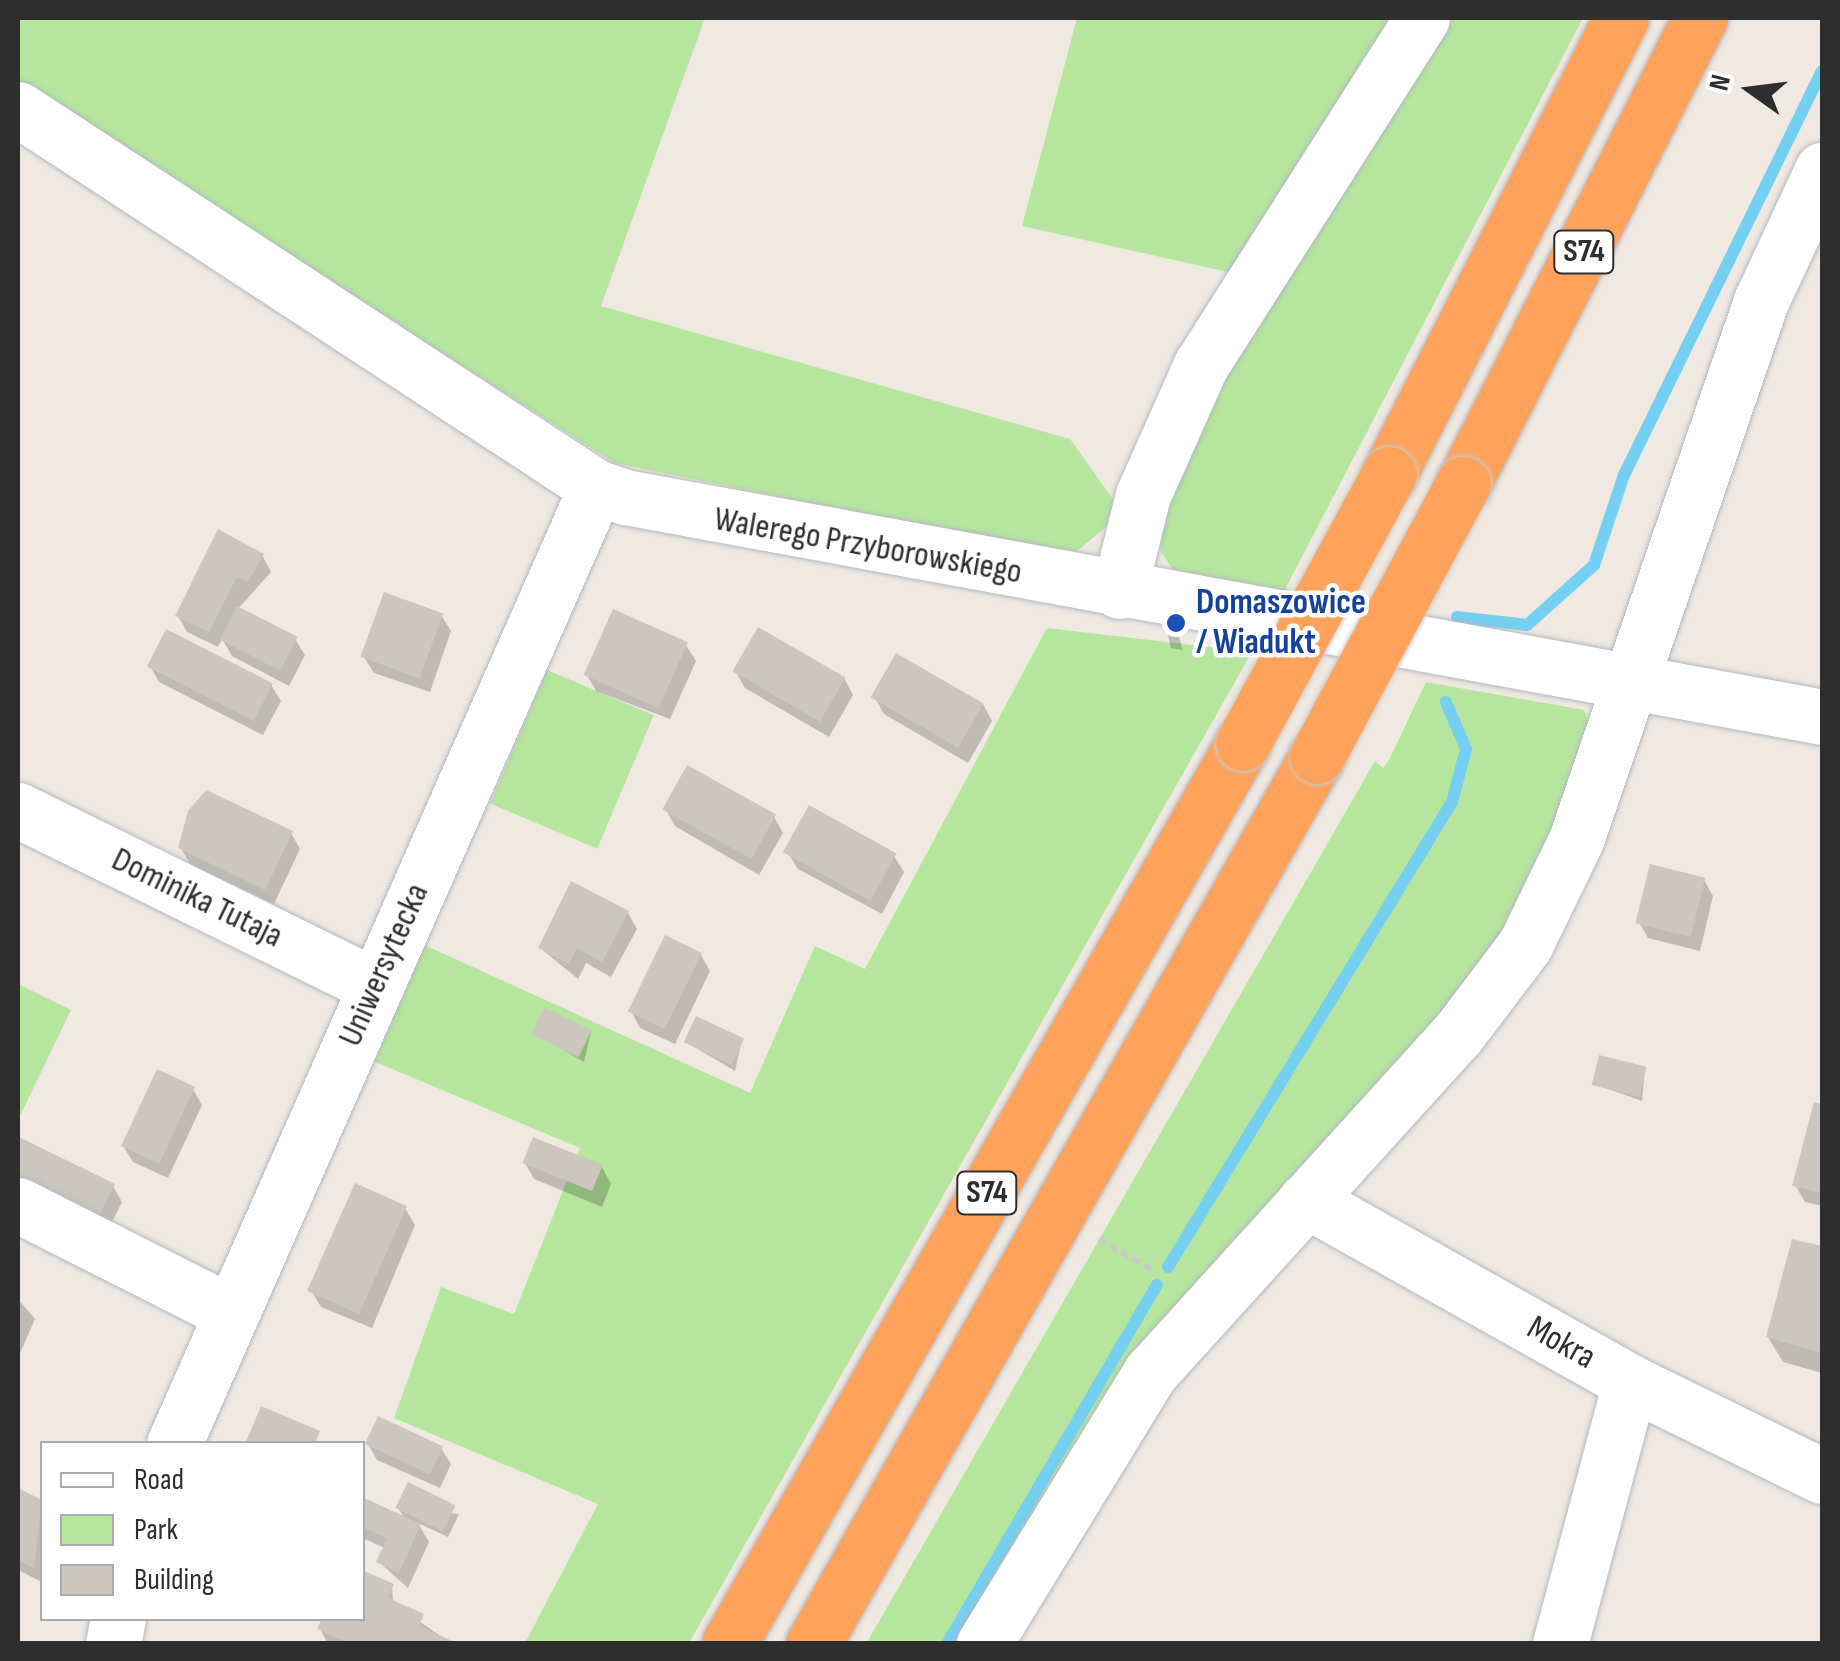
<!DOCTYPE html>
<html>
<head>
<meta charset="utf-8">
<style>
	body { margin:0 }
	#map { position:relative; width:1840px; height:1661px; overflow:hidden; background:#efe9e1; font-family:"Sofia Sans Condensed",sans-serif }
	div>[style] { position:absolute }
	.green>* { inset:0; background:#b6e59e; transform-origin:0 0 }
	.shadow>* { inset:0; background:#0003 }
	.stream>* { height:12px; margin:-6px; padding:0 6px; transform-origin:6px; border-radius:6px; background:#75cff0 }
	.building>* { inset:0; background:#cbc7bf; transform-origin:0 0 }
	.path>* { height:6px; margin-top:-3px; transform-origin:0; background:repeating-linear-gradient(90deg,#c9c9c9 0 8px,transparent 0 13px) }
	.roads { filter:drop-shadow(0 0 2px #b4b7c1) drop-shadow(0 0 2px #b4b7c1) }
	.minor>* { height:55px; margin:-27.5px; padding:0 27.5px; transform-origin:27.5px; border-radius:27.5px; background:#fff }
	.highway>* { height:55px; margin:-27.5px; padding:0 27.5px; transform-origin:27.5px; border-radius:27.5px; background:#ffa35c }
	.bridges { filter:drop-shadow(0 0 2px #c9c9c9) drop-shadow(0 0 2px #c9c9c9) }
	.highway-bridge>* { height:55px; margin:-27.5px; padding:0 27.5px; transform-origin:27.5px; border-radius:27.5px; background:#ffa35c }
	.dots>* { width:28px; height:28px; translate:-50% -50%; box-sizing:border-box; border:5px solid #fff; border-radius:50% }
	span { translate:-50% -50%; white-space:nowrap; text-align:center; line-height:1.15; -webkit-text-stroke:9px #fff; paint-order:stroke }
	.shield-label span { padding:2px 8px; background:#fff; border:2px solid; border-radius:8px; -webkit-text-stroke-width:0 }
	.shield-label { font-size:32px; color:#2e2e2e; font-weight:700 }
	.street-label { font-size:35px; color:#2e2e2e }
	.transit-label { font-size:35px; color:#164399; font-weight:700 }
	.left { translate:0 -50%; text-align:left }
	.frame { position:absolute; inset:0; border:20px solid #2e2e2e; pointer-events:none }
	.legend { position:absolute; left:40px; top:1441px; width:325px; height:180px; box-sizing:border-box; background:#fff; border:2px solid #ababab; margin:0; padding:12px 18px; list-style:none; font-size:30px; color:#2e2e2e }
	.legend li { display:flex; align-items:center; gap:20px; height:50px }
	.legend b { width:50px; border:2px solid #ababab }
	.north { position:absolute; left:1700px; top:40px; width:100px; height:100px; -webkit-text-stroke:8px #fff; paint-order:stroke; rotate:284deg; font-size:28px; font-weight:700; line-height:40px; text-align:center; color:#2e2e2e }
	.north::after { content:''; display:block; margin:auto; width:35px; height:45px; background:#2e2e2e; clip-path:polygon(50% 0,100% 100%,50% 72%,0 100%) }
</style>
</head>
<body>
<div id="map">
	<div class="green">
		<i style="clip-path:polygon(18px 18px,705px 18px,601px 306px,1070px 439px,1115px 502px,1105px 528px,1077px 551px,1036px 549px,615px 463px,18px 84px)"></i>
		<i style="clip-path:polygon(1077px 18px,1390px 18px,1228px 272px,1022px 226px)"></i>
		<i style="clip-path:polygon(1451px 18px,1583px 18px,1283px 593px,1176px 575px,1160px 550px,1166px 510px,1204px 406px)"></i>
		<i style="clip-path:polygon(1047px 628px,1252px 652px,689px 1643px,525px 1643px,598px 1504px,394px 1418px,441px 1287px,514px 1314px,580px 1148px,366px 1058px,420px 943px,750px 1093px,815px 946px,865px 969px)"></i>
		<i style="left:547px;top:670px;width:116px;height:145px;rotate:23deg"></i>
		<i style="clip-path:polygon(1426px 682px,1584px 710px,1588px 720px,1528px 899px,966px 1643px,866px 1644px,1375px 761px,1383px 768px,1389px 760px)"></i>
		<i style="clip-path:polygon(18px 984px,71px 1010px,18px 1120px)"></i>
	</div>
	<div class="shadow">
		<i style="clip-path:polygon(262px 555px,271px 572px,238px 609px,295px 639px,305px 655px,289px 686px,232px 656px,222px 639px,218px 647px,187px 632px,178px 616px)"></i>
		<i style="clip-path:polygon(441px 615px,451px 631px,430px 692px,374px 673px,364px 657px)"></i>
		<i style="clip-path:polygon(1168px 635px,1179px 637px,1183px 650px,1171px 648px)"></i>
		<i style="clip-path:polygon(686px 645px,696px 661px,670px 719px,596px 691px,587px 675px)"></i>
		<i style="clip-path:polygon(150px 666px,271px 685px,281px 701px,263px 735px,159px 682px)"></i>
		<i style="clip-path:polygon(736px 672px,844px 678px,853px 695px,829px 737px,745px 688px)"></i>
		<i style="clip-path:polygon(875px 698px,983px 704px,992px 721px,968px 763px,884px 714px)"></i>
		<i style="clip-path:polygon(666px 810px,774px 817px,783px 833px,759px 875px,675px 826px)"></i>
		<i style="clip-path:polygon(291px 833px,300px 849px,274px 904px,190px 864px,181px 848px)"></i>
		<i style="clip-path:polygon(788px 853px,894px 856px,904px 872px,882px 914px,798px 869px)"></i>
		<i style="clip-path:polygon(1704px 880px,1713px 896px,1700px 951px,1648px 938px,1639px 922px)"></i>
		<i style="clip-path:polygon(628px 913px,637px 929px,611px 977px,586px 963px,578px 979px,540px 948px)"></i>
		<i style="clip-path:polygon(701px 955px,710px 971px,675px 1044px,640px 1028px,631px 1011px)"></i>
		<i style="clip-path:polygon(591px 1032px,584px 1062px,535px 1033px)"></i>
		<i style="clip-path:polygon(742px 1040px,735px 1071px,686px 1042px)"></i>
		<i style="clip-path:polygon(1645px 1069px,1642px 1101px,1594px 1084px)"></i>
		<i style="clip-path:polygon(193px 1089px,202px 1105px,168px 1178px,133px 1162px,123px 1146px)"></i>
		<i style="clip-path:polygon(1816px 1105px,1822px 1107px,1822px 1206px,1805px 1202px,1795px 1185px)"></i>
		<i style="clip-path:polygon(20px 1140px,113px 1186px,122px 1202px,107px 1232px,18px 1187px)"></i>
		<i style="clip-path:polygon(525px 1163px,602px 1167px,611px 1184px,602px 1207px,534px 1179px)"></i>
		<i style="clip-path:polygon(405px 1208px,415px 1225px,372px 1328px,321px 1307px,311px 1290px)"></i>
		<i style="clip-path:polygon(1794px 1242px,1822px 1249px,1822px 1373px,1783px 1362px,1768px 1337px)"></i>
		<i style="clip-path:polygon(18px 1299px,35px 1319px,18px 1358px)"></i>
		<i style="clip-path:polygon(368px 1444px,441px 1448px,451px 1464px,440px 1488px,377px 1460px)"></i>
		<i style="clip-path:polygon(18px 1491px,42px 1503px,42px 1582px,18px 1570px)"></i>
		<i style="clip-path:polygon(362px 1500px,405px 1519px,398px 1508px,459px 1514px,448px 1537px,418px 1523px,429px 1542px,408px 1588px,379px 1562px,385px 1548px,362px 1538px)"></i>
		<i style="clip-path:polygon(392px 1586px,393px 1603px,452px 1644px,328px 1644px,320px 1629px,362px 1618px)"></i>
	</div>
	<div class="stream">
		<i style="left:1457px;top:617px;width:70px;rotate:6.5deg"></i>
		<i style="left:1527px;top:625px;width:90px;rotate:-41.8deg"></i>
		<i style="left:1594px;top:565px;width:95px;rotate:-71.6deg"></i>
		<i style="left:1624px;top:475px;width:450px;rotate:-63.9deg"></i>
		<i style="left:1168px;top:1267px;width:545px;rotate:-58.59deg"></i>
		<i style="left:1452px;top:802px;width:55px;rotate:-75.2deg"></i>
		<i style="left:1466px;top:749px;width:51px;rotate:-113.1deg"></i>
		<i style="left:947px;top:1644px;width:416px;rotate:-59.7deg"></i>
	</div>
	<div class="building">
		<i style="clip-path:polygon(218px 529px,264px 554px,248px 582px,237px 577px,209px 632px,175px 616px)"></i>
		<i style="left:384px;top:592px;width:63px;height:69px;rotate:20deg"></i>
		<i style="left:237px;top:606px;width:68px;height:38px;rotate:27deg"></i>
		<i style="left:613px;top:609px;width:82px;height:72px;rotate:24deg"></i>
		<i style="left:758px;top:627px;width:101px;height:51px;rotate:30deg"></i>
		<i style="left:166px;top:629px;width:120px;height:42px;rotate:27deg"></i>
		<i style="left:896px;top:653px;width:101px;height:51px;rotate:30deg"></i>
		<i style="left:687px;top:765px;width:102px;height:51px;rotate:29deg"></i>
		<i style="clip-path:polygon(206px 790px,293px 831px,265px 890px,178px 848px,188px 811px)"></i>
		<i style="left:809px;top:805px;width:100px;height:54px;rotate:29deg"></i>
		<i style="left:1650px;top:864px;width:57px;height:61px;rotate:14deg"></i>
		<i style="clip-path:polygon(571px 881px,629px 911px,602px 962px,577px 948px,569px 964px,538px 948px)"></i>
		<i style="left:665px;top:935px;width:41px;height:85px;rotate:26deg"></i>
		<i style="left:544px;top:1007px;width:53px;height:30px;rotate:26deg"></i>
		<i style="left:696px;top:1016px;width:53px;height:29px;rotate:25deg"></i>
		<i style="left:1599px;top:1055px;width:49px;height:31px;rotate:14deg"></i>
		<i style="left:157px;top:1069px;width:42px;height:85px;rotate:25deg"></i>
		<i style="clip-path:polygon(1814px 1102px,1822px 1104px,1822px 1193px,1792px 1186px)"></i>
		<i style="clip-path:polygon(19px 1137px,115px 1184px,98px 1217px,18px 1177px)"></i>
		<i style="left:533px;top:1137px;width:75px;height:28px;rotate:22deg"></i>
		<i style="left:355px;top:1183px;width:57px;height:118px;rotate:24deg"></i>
		<i style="clip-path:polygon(1792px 1239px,1822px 1246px,1822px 1353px,1766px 1337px)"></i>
		<i style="clip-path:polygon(261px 1406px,320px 1431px,315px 1444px,245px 1444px)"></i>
		<i style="left:378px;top:1416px;width:72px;height:31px;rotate:25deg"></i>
		<i style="left:408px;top:1482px;width:53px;height:29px;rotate:26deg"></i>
		<i style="clip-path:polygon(18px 1488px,42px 1500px,34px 1568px,18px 1560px)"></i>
		<i style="clip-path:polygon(362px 1497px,421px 1524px,399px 1573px,376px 1562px,387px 1538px,362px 1527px)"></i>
		<i style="clip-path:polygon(362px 1570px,394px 1584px,388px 1598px,424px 1614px,419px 1626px,459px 1644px,351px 1644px,317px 1629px,322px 1618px,362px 1618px)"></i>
	</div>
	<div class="path">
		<i style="left:1099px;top:1239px;width:60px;rotate:30deg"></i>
	</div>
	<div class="roads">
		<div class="minor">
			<i style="left:18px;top:109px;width:691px;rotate:33.18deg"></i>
			<i style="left:596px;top:487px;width:31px;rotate:19deg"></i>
			<i style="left:625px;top:497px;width:1217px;rotate:10.41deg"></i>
			<i style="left:1119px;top:591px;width:99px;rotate:-76deg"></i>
			<i style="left:1143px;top:495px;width:142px;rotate:-66deg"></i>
			<i style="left:1201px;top:365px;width:411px;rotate:-57.5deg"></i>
			<i style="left:18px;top:810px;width:399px;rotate:26.2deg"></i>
			<i style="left:1306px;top:1200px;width:372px;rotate:29.3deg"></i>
			<i style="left:1630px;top:1382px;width:214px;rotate:26.1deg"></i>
			<i style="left:18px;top:1205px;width:237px;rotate:26.8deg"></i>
			<i style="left:174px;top:1444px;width:1046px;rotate:-66.2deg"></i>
			<i style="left:113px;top:1644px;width:26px;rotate:-79deg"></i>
			<i style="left:984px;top:1644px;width:319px;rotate:-58.5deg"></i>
			<i style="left:1151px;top:1372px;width:455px;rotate:-47.8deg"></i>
			<i style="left:1457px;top:1035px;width:113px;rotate:-52.9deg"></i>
			<i style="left:1525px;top:945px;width:117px;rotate:-64.1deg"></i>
			<i style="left:1576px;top:840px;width:570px;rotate:-71.06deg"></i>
			<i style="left:1761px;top:301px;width:145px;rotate:-65deg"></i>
			<i style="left:1560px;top:1644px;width:271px;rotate:-75deg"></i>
		</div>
		<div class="highway">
			<i style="left:1389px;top:474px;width:512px;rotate:-63.03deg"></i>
			<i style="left:1463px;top:484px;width:523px;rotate:-63.04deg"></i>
			<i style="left:729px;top:1644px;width:1037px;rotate:-60.3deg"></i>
			<i style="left:813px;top:1644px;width:1021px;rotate:-60.42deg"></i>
		</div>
	</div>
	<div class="bridges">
		<div class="highway-bridge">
			<i style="left:1243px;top:743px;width:306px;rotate:-61.5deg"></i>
			<i style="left:1317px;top:756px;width:309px;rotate:-61.8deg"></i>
		</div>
	</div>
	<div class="dots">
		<i style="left:1176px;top:623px;background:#1a4fb4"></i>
	</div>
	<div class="shield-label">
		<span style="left:1584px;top:252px">S74</span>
		<span style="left:987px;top:1193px">S74</span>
	</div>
	<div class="street-label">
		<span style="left:868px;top:546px;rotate:10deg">Walerego Przyborowskiego</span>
		<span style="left:197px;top:898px;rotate:26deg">Dominika Tutaja</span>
		<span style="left:384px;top:965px;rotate:-66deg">Uniwersytecka</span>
		<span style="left:1561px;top:1343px;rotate:29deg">Mokra</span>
	</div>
	<div class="transit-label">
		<span class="left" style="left:1196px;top:623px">Domaszowice<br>/ Wiadukt</span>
	</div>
	<div class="frame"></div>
	<ul class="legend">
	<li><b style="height:12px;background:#fff"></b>Road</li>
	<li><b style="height:28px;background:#b6e59e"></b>Park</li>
	<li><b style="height:28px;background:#cbc7bf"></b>Building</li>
	</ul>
	<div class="north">N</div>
</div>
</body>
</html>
